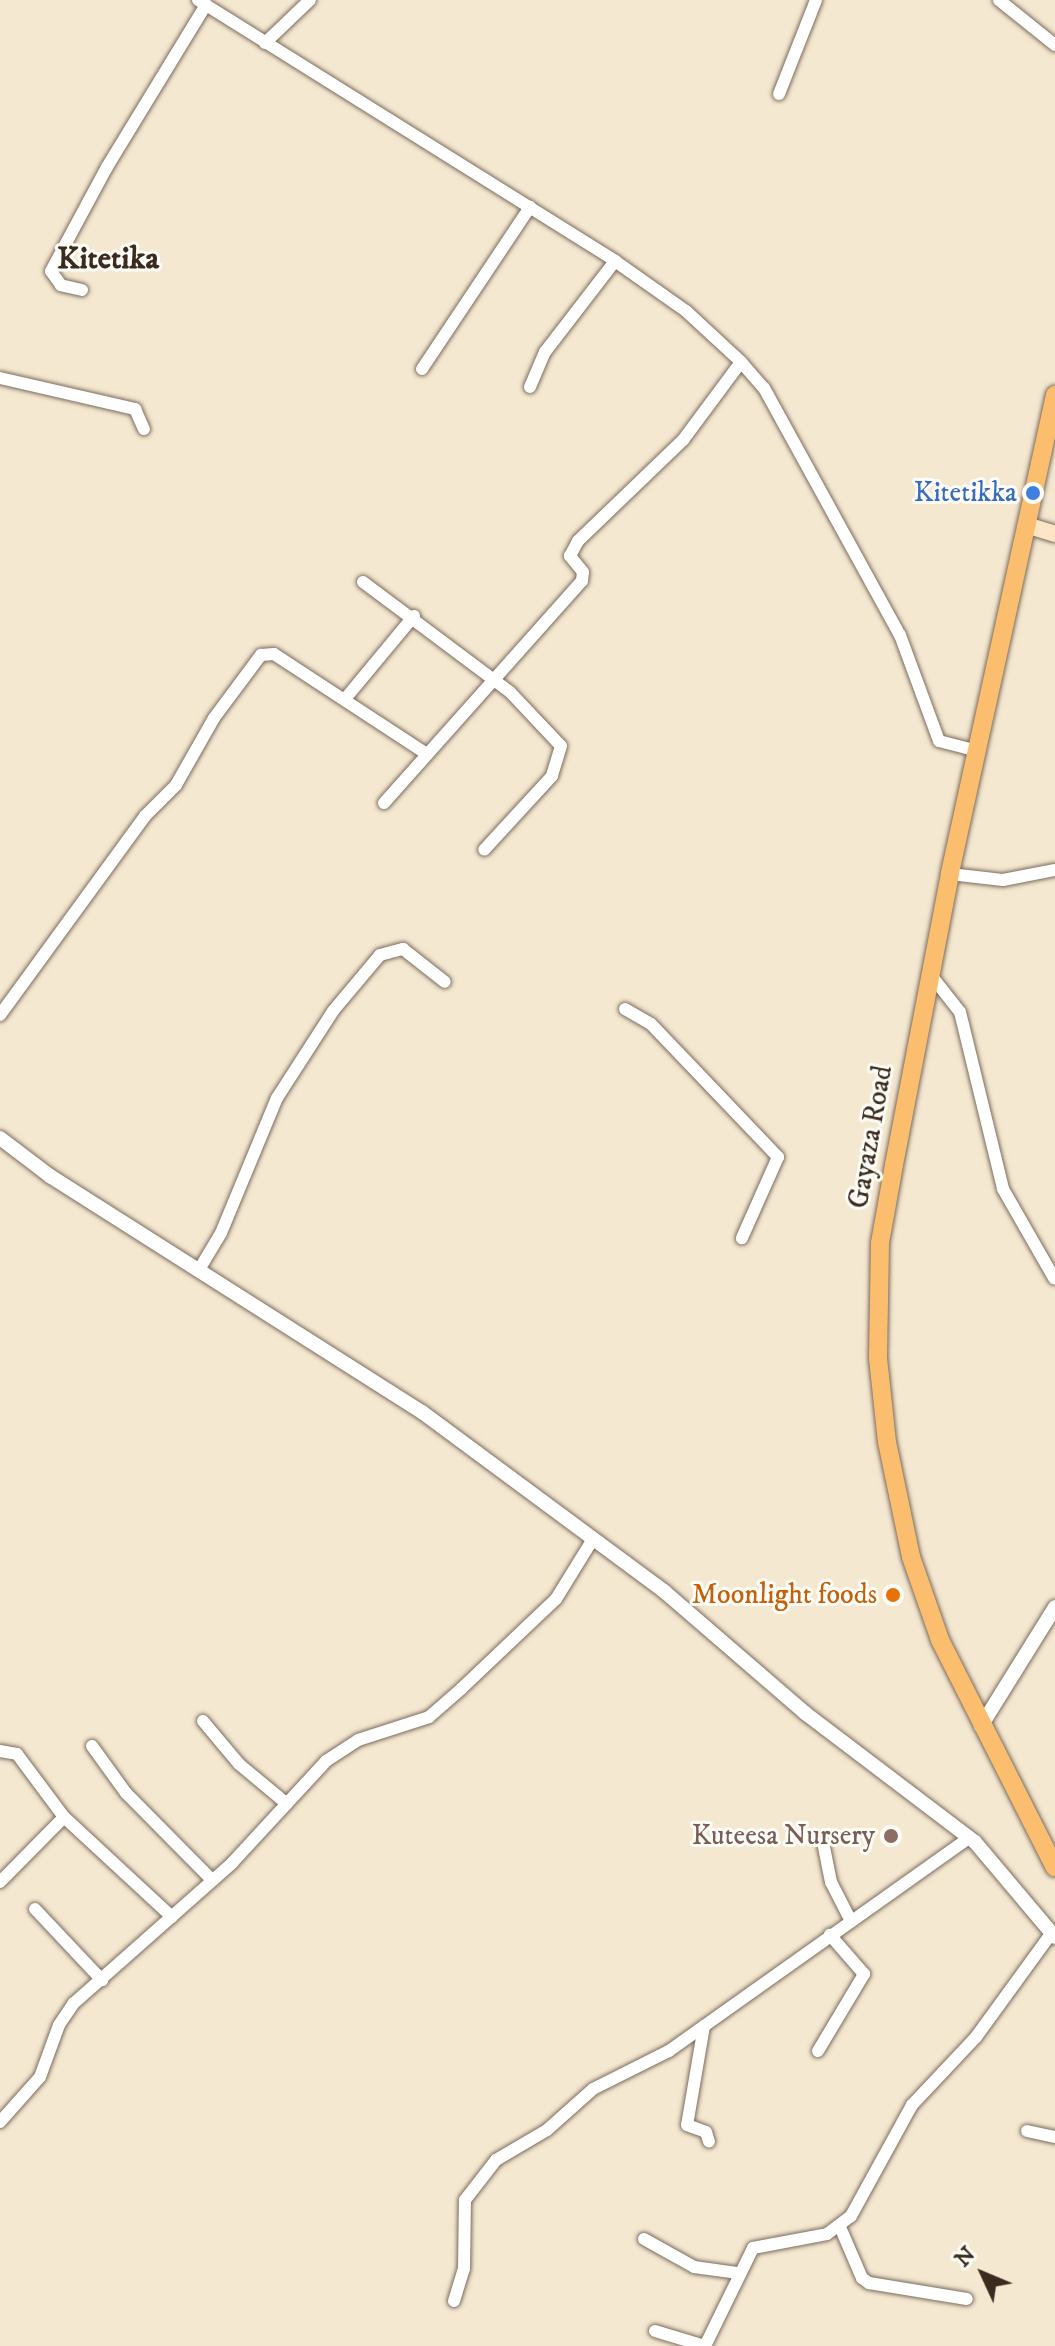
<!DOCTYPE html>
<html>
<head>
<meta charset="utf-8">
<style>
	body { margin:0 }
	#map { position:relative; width:1055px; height:2346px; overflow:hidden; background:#f5e8d1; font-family:"IM FELL DW Pica",serif }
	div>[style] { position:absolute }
	.roads { filter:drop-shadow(0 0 2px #7c6c5d) drop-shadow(0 0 2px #7c6c5d) }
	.minor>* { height:12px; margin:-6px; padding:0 6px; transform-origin:6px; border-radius:6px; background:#fff }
	.tertiary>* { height:14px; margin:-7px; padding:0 7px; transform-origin:7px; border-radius:7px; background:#fff }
	.secondary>* { height:16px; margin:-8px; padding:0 8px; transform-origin:8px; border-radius:8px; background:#fde5c5 }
	.primary>* { height:18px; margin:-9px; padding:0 9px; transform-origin:9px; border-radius:9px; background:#fbbe6e }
	.dots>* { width:22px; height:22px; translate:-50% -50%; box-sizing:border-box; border:4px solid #fdfcf7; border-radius:50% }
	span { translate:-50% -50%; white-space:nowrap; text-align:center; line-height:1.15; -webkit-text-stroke:6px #fdfcf7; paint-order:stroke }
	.shop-label { font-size:28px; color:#366cbe }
	.right { translate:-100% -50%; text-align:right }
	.street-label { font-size:28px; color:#3b2a1e }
	.food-label { font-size:28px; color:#c56008 }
	.education-label { font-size:28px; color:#785e54 }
	.quarter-label { font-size:32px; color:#3b2a1e; font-weight:700 }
	.north { position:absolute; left:943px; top:2234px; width:80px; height:80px; -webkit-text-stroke:6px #fdfcf7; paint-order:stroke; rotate:314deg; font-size:22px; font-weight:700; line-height:32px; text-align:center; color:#3b2a1e }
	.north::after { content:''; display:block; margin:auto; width:28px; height:36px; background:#3b2a1e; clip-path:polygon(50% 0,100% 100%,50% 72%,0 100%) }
</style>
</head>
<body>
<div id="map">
	<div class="roads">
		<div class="minor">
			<i style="left:198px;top:0;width:492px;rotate:32deg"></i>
			<i style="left:615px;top:261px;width:87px;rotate:35.2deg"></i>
			<i style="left:686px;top:311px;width:75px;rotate:42.8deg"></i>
			<i style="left:741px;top:362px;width:35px;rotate:49deg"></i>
			<i style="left:764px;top:388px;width:282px;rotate:61.2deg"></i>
			<i style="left:900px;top:635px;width:113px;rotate:69.8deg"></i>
			<i style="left:939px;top:741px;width:40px;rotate:14.4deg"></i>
			<i style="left:999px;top:0;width:72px;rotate:38.8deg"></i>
			<i style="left:265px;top:43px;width:62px;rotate:-43.7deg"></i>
			<i style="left:779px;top:94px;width:101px;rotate:-68.5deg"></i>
			<i style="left:82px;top:290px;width:22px;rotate:-167deg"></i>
			<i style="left:61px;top:285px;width:17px;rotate:-126deg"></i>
			<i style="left:51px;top:271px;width:118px;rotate:-61.7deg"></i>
			<i style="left:107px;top:167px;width:190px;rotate:-58.6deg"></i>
			<i style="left:422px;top:369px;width:195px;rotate:-56.3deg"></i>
			<i style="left:0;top:378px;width:139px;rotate:12.9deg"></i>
			<i style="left:135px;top:409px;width:22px;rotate:66deg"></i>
			<i style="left:530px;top:387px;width:38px;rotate:-67deg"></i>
			<i style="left:545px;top:352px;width:115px;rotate:-52.4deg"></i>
			<i style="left:363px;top:582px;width:184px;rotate:36.8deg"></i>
			<i style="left:510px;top:692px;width:74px;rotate:46.6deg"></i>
			<i style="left:561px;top:746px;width:31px;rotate:107deg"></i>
			<i style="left:552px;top:776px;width:100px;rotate:132.6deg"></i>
			<i style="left:345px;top:699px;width:108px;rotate:-50.3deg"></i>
			<i style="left:384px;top:803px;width:297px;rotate:-48.3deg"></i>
			<i style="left:582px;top:581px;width:9px;rotate:-84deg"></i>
			<i style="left:583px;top:572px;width:21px;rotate:-129deg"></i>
			<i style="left:570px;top:556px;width:17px;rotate:-62deg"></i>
			<i style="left:578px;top:541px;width:146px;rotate:-43.9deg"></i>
			<i style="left:683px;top:440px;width:97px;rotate:-53.4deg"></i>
			<i style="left:950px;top:874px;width:53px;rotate:6.5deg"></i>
			<i style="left:1003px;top:880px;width:53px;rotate:-10.9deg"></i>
			<i style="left:930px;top:974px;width:48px;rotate:51.7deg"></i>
			<i style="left:960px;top:1012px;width:182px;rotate:76.3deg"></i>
			<i style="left:1003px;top:1189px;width:103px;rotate:60.2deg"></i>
			<i style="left:625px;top:1009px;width:30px;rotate:30deg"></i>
			<i style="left:651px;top:1024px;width:184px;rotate:46.3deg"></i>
			<i style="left:778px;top:1157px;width:89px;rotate:114deg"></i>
			<i style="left:0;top:1015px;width:246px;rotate:-53.9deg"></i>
			<i style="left:145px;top:816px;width:44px;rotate:-45deg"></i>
			<i style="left:176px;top:785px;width:77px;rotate:-60.4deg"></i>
			<i style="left:214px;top:718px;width:79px;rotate:-53.3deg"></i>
			<i style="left:261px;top:655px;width:13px;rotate:-4deg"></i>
			<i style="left:274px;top:654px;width:183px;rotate:33.2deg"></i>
			<i style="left:200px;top:1268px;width:41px;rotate:-59deg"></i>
			<i style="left:221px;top:1233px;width:146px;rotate:-67.5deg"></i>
			<i style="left:277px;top:1098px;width:103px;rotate:-57.2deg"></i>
			<i style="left:333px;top:1011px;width:73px;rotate:-50deg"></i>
			<i style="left:380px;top:955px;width:24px;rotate:-15deg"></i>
			<i style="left:403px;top:949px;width:53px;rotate:38.2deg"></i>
			<i style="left:203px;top:1721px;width:56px;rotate:50.1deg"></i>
			<i style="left:239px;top:1764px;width:62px;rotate:39.8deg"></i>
			<i style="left:92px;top:1746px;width:58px;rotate:54.1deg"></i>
			<i style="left:126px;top:1793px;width:122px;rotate:45.3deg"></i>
			<i style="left:0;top:1751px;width:17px;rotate:10deg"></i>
			<i style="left:17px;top:1754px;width:79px;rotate:53.3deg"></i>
			<i style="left:64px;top:1817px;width:147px;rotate:42.8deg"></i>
			<i style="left:823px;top:1842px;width:41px;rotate:78.7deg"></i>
			<i style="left:831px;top:1882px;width:44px;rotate:62.9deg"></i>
			<i style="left:0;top:1882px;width:91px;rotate:-45.4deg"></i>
			<i style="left:35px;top:1909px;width:98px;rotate:46.7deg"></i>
			<i style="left:704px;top:2026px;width:100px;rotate:99.7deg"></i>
			<i style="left:687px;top:2125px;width:20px;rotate:20deg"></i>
			<i style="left:706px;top:2132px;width:10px;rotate:73deg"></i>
			<i style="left:818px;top:2051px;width:90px;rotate:-59.1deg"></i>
			<i style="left:864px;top:1974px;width:52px;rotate:-131.1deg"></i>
			<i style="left:0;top:2122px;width:60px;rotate:-48.4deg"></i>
			<i style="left:40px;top:2077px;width:55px;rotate:-69.9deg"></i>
			<i style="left:59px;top:2025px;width:27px;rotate:-56deg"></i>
			<i style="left:74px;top:2003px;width:211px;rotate:-41.5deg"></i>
			<i style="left:232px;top:1863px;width:139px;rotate:-47.3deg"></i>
			<i style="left:326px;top:1761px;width:38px;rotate:-33deg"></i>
			<i style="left:358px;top:1740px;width:75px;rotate:-17.9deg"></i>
			<i style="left:429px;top:1717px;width:43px;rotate:-41.2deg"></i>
			<i style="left:461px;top:1689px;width:131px;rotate:-43.5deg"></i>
			<i style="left:556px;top:1599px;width:70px;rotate:-58.3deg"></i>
			<i style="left:1027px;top:2131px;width:29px;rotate:12deg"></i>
			<i style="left:840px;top:2227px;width:56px;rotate:66.7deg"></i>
			<i style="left:862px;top:2278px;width:9px;rotate:36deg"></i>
			<i style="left:869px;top:2283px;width:99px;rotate:9.3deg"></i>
			<i style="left:644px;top:2239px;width:57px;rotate:29.2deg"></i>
			<i style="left:694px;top:2267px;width:43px;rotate:7.9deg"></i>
			<i style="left:454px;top:2301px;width:34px;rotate:-73deg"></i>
			<i style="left:464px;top:2269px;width:69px;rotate:-89.2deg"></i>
			<i style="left:465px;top:2200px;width:51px;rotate:-52.2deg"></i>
			<i style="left:496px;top:2160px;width:59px;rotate:-30.5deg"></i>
			<i style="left:547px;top:2130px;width:62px;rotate:-41.7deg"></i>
			<i style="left:593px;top:2089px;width:85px;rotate:-26.6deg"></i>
			<i style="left:669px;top:2051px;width:369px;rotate:-35.4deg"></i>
			<i style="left:655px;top:2331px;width:52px;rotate:16.7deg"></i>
			<i style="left:705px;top:2346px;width:109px;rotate:-63.9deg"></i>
			<i style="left:753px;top:2248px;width:75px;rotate:-10.7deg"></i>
			<i style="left:827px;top:2234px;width:30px;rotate:-37deg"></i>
			<i style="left:851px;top:2216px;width:127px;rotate:-61.2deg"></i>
			<i style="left:912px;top:2105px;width:93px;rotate:-46.7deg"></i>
			<i style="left:976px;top:2037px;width:126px;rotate:-54deg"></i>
		</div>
		<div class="tertiary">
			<i style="left:0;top:1138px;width:63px;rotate:37.2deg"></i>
			<i style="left:50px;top:1176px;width:441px;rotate:32.4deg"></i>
			<i style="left:422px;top:1412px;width:302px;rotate:36.5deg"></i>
			<i style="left:665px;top:1592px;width:185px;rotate:40.8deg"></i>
			<i style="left:805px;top:1713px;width:213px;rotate:37.2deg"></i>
			<i style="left:975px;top:1842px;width:124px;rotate:49.9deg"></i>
			<i style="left:981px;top:1726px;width:140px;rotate:-58.1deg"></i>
		</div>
		<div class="secondary">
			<i style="left:1026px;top:525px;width:30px;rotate:17deg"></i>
		</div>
		<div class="primary">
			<i style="left:1055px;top:395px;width:490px;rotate:102.4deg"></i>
			<i style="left:950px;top:874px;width:296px;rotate:100.9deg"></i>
			<i style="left:894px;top:1165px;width:79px;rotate:100.2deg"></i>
			<i style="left:880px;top:1243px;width:115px;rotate:91deg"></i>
			<i style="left:878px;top:1358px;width:84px;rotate:83.9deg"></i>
			<i style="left:887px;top:1442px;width:117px;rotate:78.2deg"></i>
			<i style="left:911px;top:1557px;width:88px;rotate:70.7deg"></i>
			<i style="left:940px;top:1640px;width:255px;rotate:63.2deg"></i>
		</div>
	</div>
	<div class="dots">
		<i style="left:1033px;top:493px;background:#3f7fe0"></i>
		<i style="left:893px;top:1595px;background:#e8710a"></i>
		<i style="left:891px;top:1836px;background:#8d6e63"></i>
	</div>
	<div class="shop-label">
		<span class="right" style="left:1017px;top:493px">Kitetikka</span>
	</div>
	<div class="street-label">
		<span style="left:871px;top:1137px;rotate:-80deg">Gayaza Road</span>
	</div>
	<div class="food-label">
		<span class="right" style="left:877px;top:1595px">Moonlight foods</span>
	</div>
	<div class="education-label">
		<span class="right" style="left:875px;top:1836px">Kuteesa Nursery</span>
	</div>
	<div class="quarter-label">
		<span style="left:108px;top:259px">Kitetika</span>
	</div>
	<div class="north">N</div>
</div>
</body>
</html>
